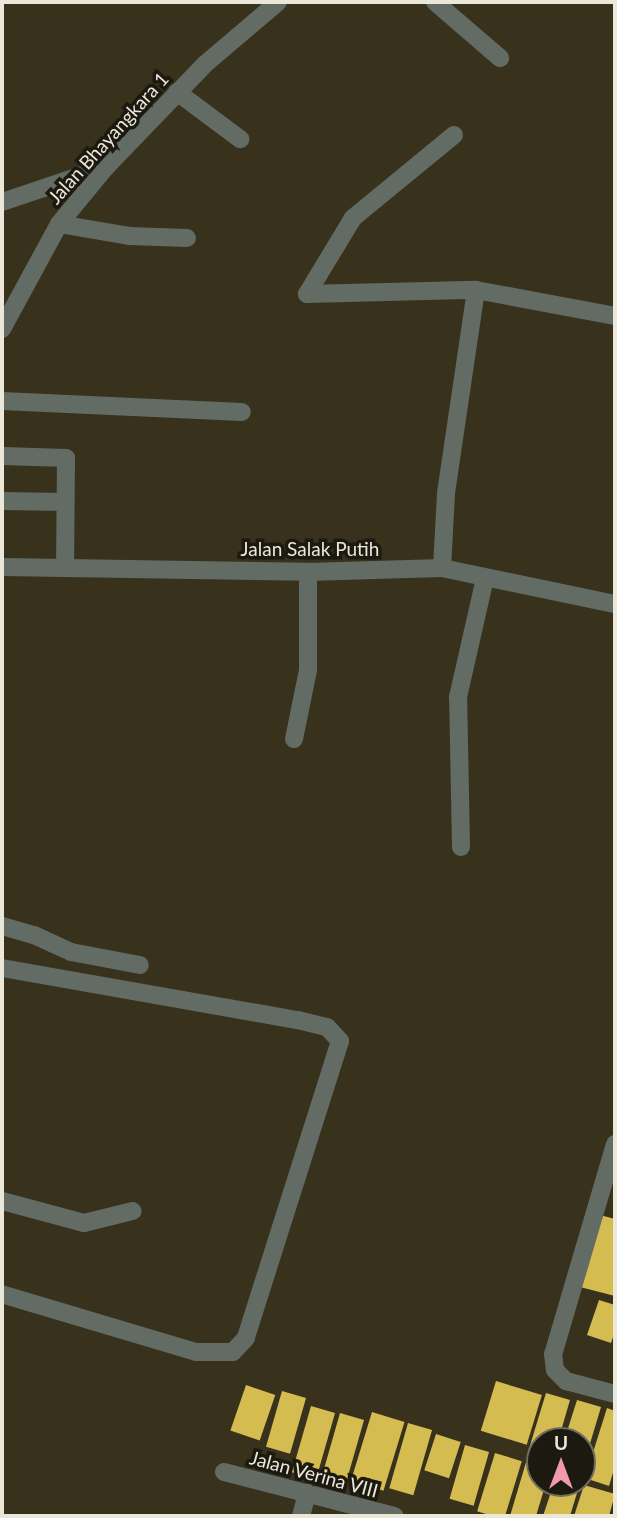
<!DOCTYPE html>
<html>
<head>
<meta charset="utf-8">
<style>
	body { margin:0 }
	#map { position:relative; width:617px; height:1518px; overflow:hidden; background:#38321c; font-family:Lato,sans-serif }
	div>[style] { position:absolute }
	.building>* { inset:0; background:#d5bc50; transform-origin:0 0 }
	.minor>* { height:18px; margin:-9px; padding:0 9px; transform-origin:9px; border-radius:9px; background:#626c65 }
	span { translate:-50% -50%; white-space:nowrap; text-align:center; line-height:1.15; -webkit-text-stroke:7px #1c1a10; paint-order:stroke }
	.street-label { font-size:19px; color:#ebe8da }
	.frame { position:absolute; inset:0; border:4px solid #ebe8da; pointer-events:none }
	.north { position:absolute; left:526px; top:1427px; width:70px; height:70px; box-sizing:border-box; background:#1c1a10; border:2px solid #6f6c61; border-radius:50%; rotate:0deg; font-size:19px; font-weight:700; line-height:28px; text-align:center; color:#ebe8da }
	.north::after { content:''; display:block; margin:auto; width:24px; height:32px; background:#f29aad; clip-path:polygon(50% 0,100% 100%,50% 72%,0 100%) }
</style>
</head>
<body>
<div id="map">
	<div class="building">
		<i style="clip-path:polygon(600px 1215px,615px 1219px,615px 1296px,580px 1287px)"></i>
		<i style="clip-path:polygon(599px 1300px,615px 1305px,615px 1331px,611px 1343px,587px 1335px)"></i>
		<i style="left:496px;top:1381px;width:48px;height:52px;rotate:17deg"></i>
		<i style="left:246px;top:1385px;width:31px;height:48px;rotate:19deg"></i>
		<i style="left:282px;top:1391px;width:25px;height:58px;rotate:16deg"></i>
		<i style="clip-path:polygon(546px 1393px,570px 1400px,558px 1441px,540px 1441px,540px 1455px,528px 1452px)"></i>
		<i style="clip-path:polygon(577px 1400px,601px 1407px,583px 1467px,582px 1441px,564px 1441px)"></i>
		<i style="left:311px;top:1406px;width:25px;height:69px;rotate:16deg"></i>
		<i style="clip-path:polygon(607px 1408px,615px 1411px,615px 1466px,609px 1486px,585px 1478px)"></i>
		<i style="left:372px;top:1412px;width:34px;height:72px;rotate:17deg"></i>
		<i style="left:340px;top:1413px;width:25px;height:67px;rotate:16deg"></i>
		<i style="left:408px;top:1423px;width:25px;height:68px;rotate:16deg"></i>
		<i style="left:436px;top:1434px;width:26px;height:38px;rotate:18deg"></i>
		<i style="left:465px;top:1445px;width:25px;height:56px;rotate:16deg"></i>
		<i style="left:495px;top:1453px;width:28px;height:61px;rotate:17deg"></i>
		<i style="clip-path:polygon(527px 1459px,540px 1463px,540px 1483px,546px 1483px,536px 1516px,510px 1516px)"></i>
		<i style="clip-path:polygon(554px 1483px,580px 1483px,570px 1516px,543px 1516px)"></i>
		<i style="clip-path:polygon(584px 1485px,615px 1494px,609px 1516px,574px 1516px)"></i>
	</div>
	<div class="minor">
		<i style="left:435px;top:2px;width:86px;rotate:40.7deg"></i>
		<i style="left:177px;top:92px;width:79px;rotate:36.7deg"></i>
		<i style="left:454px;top:135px;width:131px;rotate:140.6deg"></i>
		<i style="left:353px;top:218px;width:89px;rotate:121.2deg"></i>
		<i style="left:307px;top:294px;width:169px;rotate:-1.4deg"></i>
		<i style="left:2px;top:202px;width:110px;rotate:-18.6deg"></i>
		<i style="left:59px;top:224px;width:71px;rotate:9.7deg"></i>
		<i style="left:129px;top:236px;width:58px;rotate:2deg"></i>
		<i style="left:2px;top:329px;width:119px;rotate:-61.5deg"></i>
		<i style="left:59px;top:224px;width:74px;rotate:-50.5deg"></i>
		<i style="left:106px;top:167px;width:141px;rotate:-46.1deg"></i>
		<i style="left:204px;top:65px;width:97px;rotate:-40.4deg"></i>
		<i style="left:2px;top:401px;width:240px;rotate:2.6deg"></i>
		<i style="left:2px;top:456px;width:64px;rotate:1.8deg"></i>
		<i style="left:66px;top:458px;width:110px;rotate:90.5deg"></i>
		<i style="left:2px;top:501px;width:63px;rotate:0.9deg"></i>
		<i style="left:2px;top:567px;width:306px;rotate:0.9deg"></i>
		<i style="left:308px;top:572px;width:134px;rotate:-1.7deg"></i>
		<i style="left:442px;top:568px;width:177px;rotate:11.8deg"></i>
		<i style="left:442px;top:568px;width:75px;rotate:-86.9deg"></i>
		<i style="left:446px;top:493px;width:205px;rotate:-81.6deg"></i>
		<i style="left:476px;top:290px;width:141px;rotate:10.6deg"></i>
		<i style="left:294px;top:739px;width:70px;rotate:-78.5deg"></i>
		<i style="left:308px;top:670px;width:98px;rotate:-90deg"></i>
		<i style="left:461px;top:847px;width:150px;rotate:-91.1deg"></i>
		<i style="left:458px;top:697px;width:122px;rotate:-77.2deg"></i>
		<i style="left:2px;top:926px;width:33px;rotate:16deg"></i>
		<i style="left:34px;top:935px;width:41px;rotate:24.7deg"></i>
		<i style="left:71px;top:952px;width:70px;rotate:10.7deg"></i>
		<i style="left:2px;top:968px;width:301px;rotate:10deg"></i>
		<i style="left:298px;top:1020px;width:30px;rotate:14deg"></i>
		<i style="left:327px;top:1027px;width:19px;rotate:47deg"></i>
		<i style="left:340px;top:1041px;width:312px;rotate:107.6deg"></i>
		<i style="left:246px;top:1338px;width:19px;rotate:133deg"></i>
		<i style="left:233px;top:1352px;width:37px;rotate:180deg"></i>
		<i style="left:196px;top:1352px;width:202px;rotate:-163.4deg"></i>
		<i style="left:615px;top:1144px;width:219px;rotate:106.4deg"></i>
		<i style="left:553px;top:1354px;width:16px;rotate:83deg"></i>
		<i style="left:555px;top:1370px;width:16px;rotate:45deg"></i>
		<i style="left:566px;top:1381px;width:51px;rotate:14.9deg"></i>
		<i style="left:2px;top:1201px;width:85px;rotate:15deg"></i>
		<i style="left:84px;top:1223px;width:50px;rotate:-13.8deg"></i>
		<i style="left:224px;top:1472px;width:176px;rotate:14.5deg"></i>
		<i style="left:301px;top:1516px;width:24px;rotate:-75deg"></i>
	</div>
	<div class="street-label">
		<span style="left:108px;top:138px;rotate:-48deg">Jalan Bhayangkara 1</span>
		<span style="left:310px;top:549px">Jalan Salak Putih</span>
		<span style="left:314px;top:1474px;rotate:15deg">Jalan Verina VIII</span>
	</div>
	<div class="frame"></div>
	<div class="north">U</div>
</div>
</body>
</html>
